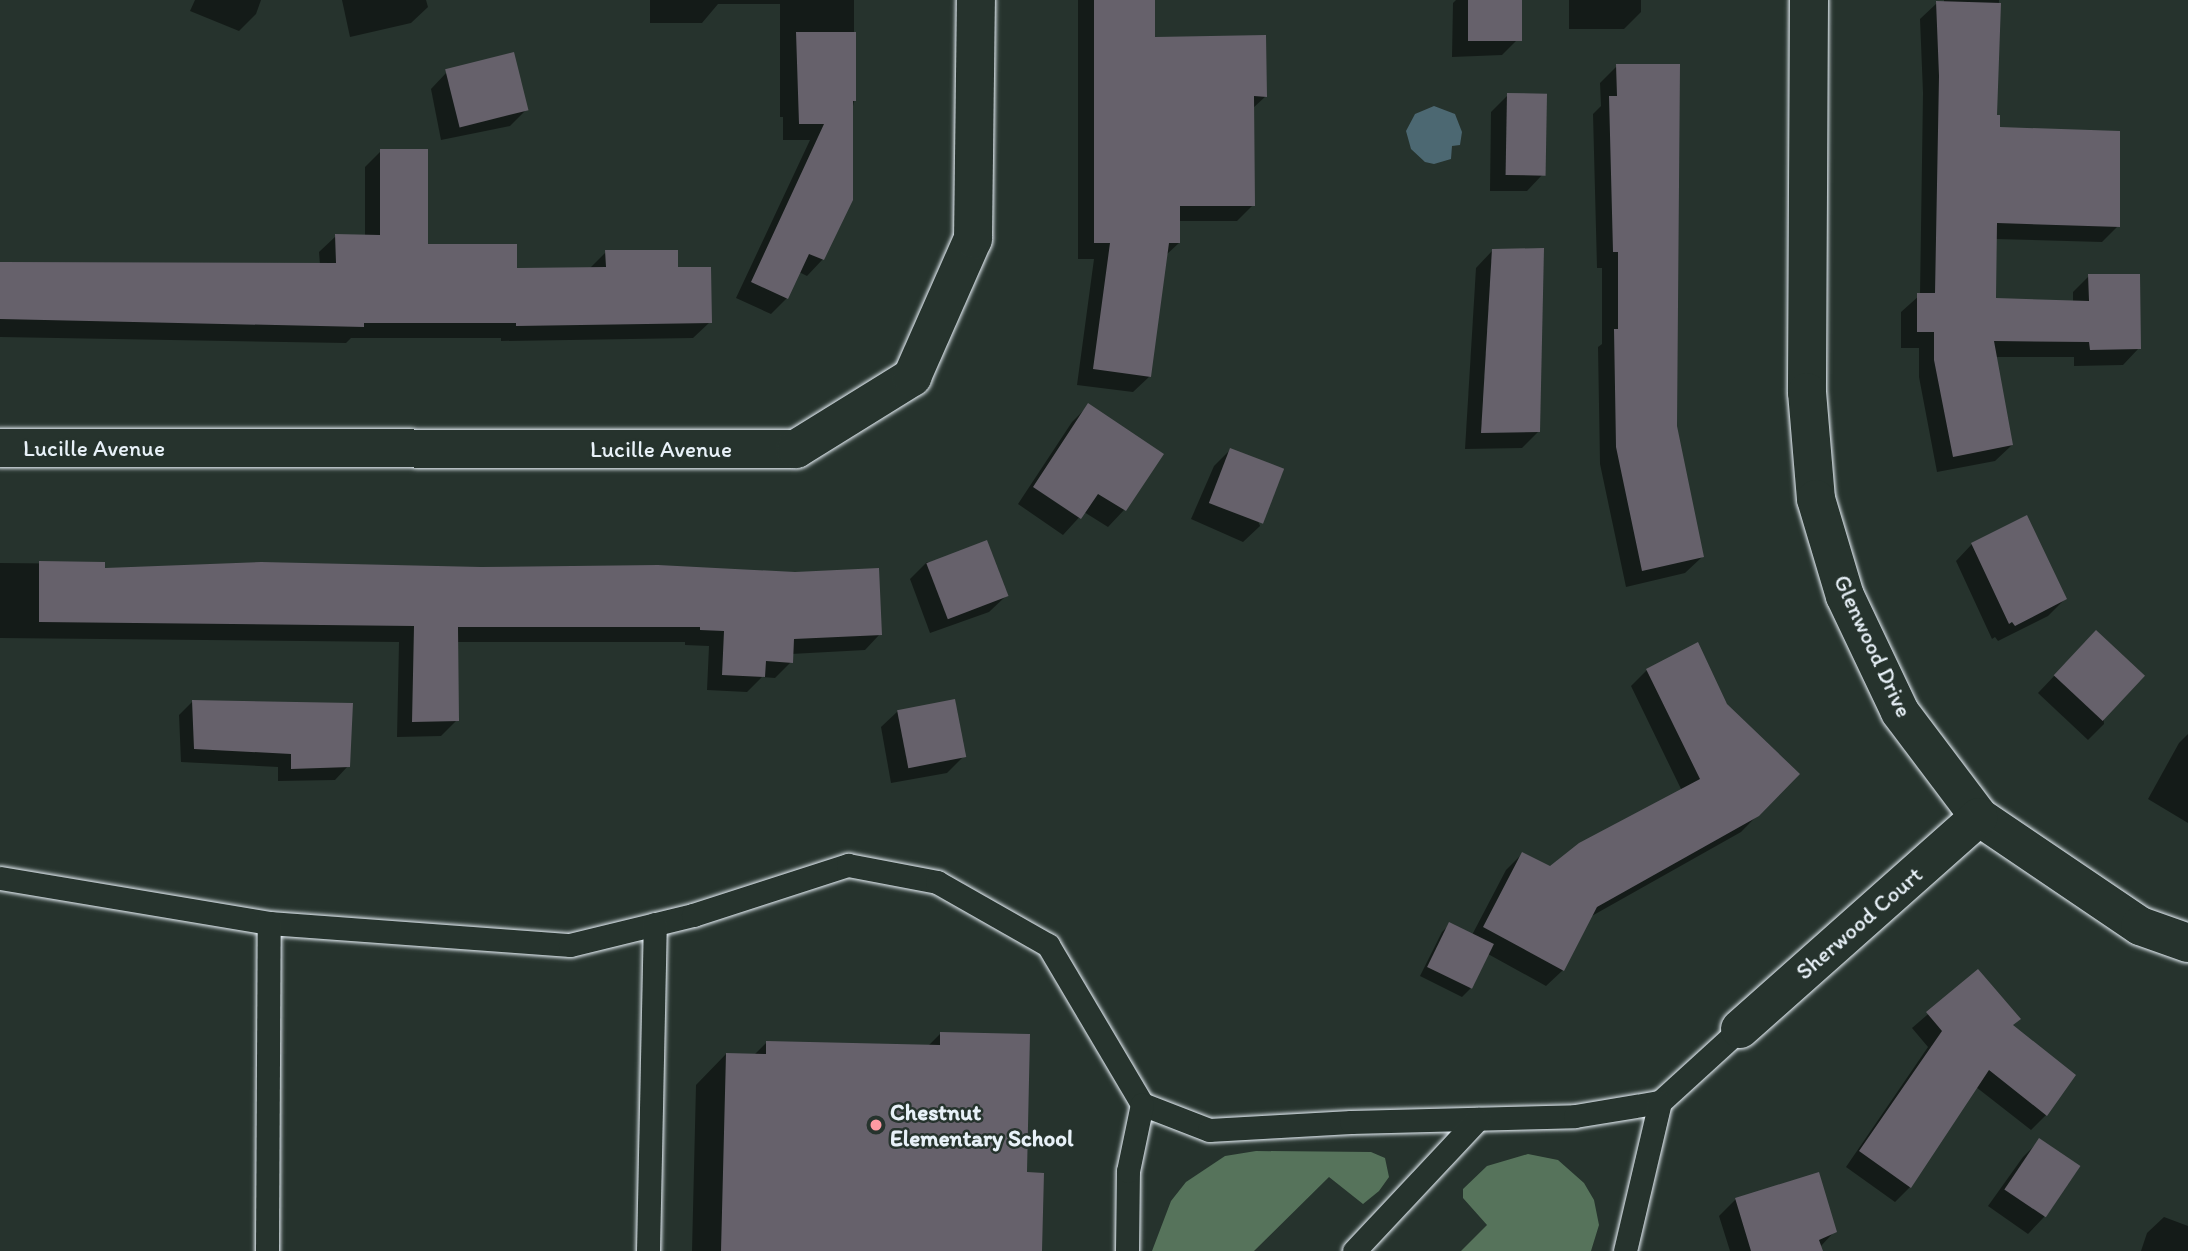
<!DOCTYPE html>
<html>
<head>
<meta charset="utf-8">
<style>
	body { margin:0 }
	#map { position:relative; width:2188px; height:1251px; overflow:hidden; background:#26332d; font-family:Itim,sans-serif }
	div>[style] { position:absolute }
	.green>* { inset:0; background:#56735b }
	.water>* { inset:0; background:#4c6872 }
	.shadow>* { inset:0; background:#0007 }
	.building>* { inset:0; background:#66616b; transform-origin:0 0 }
	.roads { filter:drop-shadow(0 0 2px #e8f1f8) drop-shadow(0 0 2px #e8f1f8) }
	.service>* { height:23px; margin:-11.5px; padding:0 11.5px; transform-origin:11.5px; border-radius:11.5px; background:#26332d }
	.minor>* { height:38px; margin:-19px; padding:0 19px; transform-origin:19px; border-radius:19px; background:#26332d }
	.dots>* { width:19px; height:19px; translate:-50% -50%; box-sizing:border-box; border:4px solid #26332d; border-radius:50% }
	span { translate:-50% -50%; white-space:nowrap; text-align:center; line-height:1.15; -webkit-text-stroke:5px #26332d; paint-order:stroke }
	.street-label { font-size:23px; color:#e8f1f8 }
	.poi-label { font-size:23px; color:#e8f1f8; font-weight:700 }
	.left { translate:0 -50%; text-align:left }
</style>
</head>
<body>
<div id="map">
	<div class="green">
		<i style="clip-path:polygon(1256px 1151px,1371px 1152px,1385px 1158px,1389px 1177px,1379px 1191px,1363px 1204px,1329px 1177px,1254px 1251px,1152px 1251px,1171px 1201px,1186px 1182px,1225px 1156px)"></i>
		<i style="clip-path:polygon(1528px 1154px,1558px 1160px,1584px 1183px,1594px 1200px,1599px 1225px,1591px 1251px,1461px 1251px,1487px 1225px,1463px 1198px,1463px 1189px,1487px 1166px)"></i>
	</div>
	<div class="water">
		<i style="clip-path:polygon(1434px 106px,1455px 114px,1462px 132px,1460px 145px,1452px 146px,1451px 159px,1434px 164px,1425px 162px,1411px 149px,1406px 131px,1415px 114px)"></i>
	</div>
	<div class="shadow">
		<i style="clip-path:polygon(195px 0,261px 0,256px 14px,239px 31px,190px 11px)"></i>
		<i style="clip-path:polygon(342px 0,426px 0,428px 7px,411px 23px,350px 37px)"></i>
		<i style="clip-path:polygon(650px 0,854px 0,854px 101px,823px 259px,807px 276px,799px 272px,787px 298px,771px 314px,736px 298px,810px 140px,783px 140px,783px 117px,780px 117px,780px 4px,718px 4px,702px 23px,650px 23px)"></i>
		<i style="clip-path:polygon(1078px 0,1153px 0,1153px 39px,1266px 96px,1252px 109px,1253px 205px,1237px 221px,1179px 221px,1179px 243px,1166px 255px,1150px 376px,1133px 392px,1077px 385px,1094px 259px,1078px 259px)"></i>
		<i style="clip-path:polygon(1456px 0,1520px 0,1518px 39px,1502px 55px,1452px 57px,1453px 3px)"></i>
		<i style="clip-path:polygon(1569px 0,1641px 0,1641px 12px,1624px 29px,1569px 29px)"></i>
		<i style="clip-path:polygon(1944px 0,1999px 0,1995px 117px,1998px 129px,2118px 226px,2102px 242px,1995px 239px,1995px 299px,2073px 302px,2073px 292px,2089px 276px,2139px 348px,2123px 365px,2074px 366px,2074px 357px,1995px 357px,2012px 445px,1995px 461px,1937px 472px,1919px 377px,1919px 348px,1901px 348px,1901px 312px,1920px 295px,1923px 93px,1920px 19px,1937px 3px,1944px 3px)"></i>
		<i style="clip-path:polygon(1617px 66px,1675px 426px,1702px 557px,1685px 573px,1626px 587px,1600px 464px,1598px 347px,1602px 344px,1602px 268px,1597px 268px,1593px 114px,1601px 106px,1600px 83px)"></i>
		<i style="clip-path:polygon(447px 72px,527px 109px,510px 126px,441px 140px,431px 89px)"></i>
		<i style="clip-path:polygon(1508px 95px,1543px 174px,1527px 191px,1490px 191px,1491px 112px)"></i>
		<i style="clip-path:polygon(381px 151px,426px 246px,515px 269px,589px 269px,606px 252px,677px 269px,710px 322px,693px 338px,501px 341px,501px 338px,351px 338px,346px 343px,0 337px,0 264px,320px 265px,319px 252px,336px 236px,365px 236px,365px 167px)"></i>
		<i style="clip-path:polygon(1492px 251px,1538px 432px,1522px 448px,1465px 449px,1476px 268px)"></i>
		<i style="clip-path:polygon(1088px 406px,1162px 455px,1124px 510px,1108px 527px,1084px 512px,1063px 535px,1018px 504px,1072px 422px)"></i>
		<i style="clip-path:polygon(1230px 450px,1260px 526px,1243px 542px,1191px 519px,1214px 466px)"></i>
		<i style="clip-path:polygon(1972px 544px,2065px 599px,2048px 616px,1998px 641px,1995px 637px,1992px 639px,1956px 561px)"></i>
		<i style="clip-path:polygon(927px 562px,1006px 596px,989px 612px,930px 633px,910px 579px)"></i>
		<i style="clip-path:polygon(0 563px,103px 564px,103px 570px,880px 634px,865px 650px,791px 654px,791px 662px,775px 678px,762px 677px,747px 692px,707px 690px,709px 646px,685px 645px,685px 642px,456px 642px,457px 720px,441px 736px,397px 737px,399px 642px,0 638px)"></i>
		<i style="clip-path:polygon(2096px 632px,2104px 724px,2088px 740px,2038px 693px)"></i>
		<i style="clip-path:polygon(1647px 670px,1726px 706px,1798px 774px,1741px 832px,1590px 917px,1563px 970px,1546px 986px,1488px 954px,1470px 989px,1462px 997px,1420px 976px,1442px 932px,1450px 924px,1472px 935px,1506px 870px,1522px 854px,1550px 868px,1682px 791px,1631px 686px)"></i>
		<i style="clip-path:polygon(192px 702px,348px 766px,335px 780px,278px 781px,278px 767px,181px 762px,179px 715px)"></i>
		<i style="clip-path:polygon(898px 711px,964px 756px,947px 773px,891px 783px,881px 727px)"></i>
		<i style="clip-path:polygon(2188px 734px,2188px 823px,2148px 799px,2179px 743px)"></i>
		<i style="clip-path:polygon(1978px 971px,2011px 1026px,2074px 1076px,2046px 1115px,2031px 1130px,1976px 1087px,1910px 1187px,1895px 1202px,1846px 1167px,1928px 1047px,1912px 1028px)"></i>
		<i style="clip-path:polygon(941px 1033px,1025px 1174px,1041px 1251px,692px 1251px,696px 1085px,726px 1054px,754px 1055px,767px 1042px,928px 1046px)"></i>
		<i style="clip-path:polygon(2039px 1141px,2044px 1217px,2028px 1234px,1988px 1206px,2023px 1157px)"></i>
		<i style="clip-path:polygon(1736px 1199px,1835px 1231px,1820px 1247px,1821px 1251px,1730px 1251px,1719px 1216px)"></i>
		<i style="clip-path:polygon(2164px 1217px,2188px 1226px,2188px 1251px,2141px 1251px,2147px 1233px)"></i>
	</div>
	<div class="building">
		<i style="clip-path:polygon(1094px 0,1155px 0,1155px 37px,1266px 35px,1267px 97px,1254px 96px,1255px 206px,1180px 206px,1180px 243px,1169px 243px,1151px 377px,1093px 369px,1110px 243px,1094px 243px)"></i>
		<i style="left:1468px;top:0;width:54px;height:41px"></i>
		<i style="clip-path:polygon(1936px 1px,2001px 3px,1997px 115px,2000px 115px,2000px 127px,2120px 131px,2120px 227px,1997px 223px,1996px 298px,2089px 301px,2088px 274px,2140px 274px,2141px 349px,2090px 350px,2089px 342px,1994px 341px,2013px 445px,1953px 457px,1934px 360px,1934px 332px,1917px 332px,1917px 293px,1935px 293px,1939px 76px)"></i>
		<i style="clip-path:polygon(796px 32px,856px 32px,856px 101px,853px 101px,853px 200px,824px 260px,809px 254px,788px 299px,751px 282px,824px 124px,799px 124px)"></i>
		<i style="left:514px;top:52px;width:60px;height:71px;rotate:76deg"></i>
		<i style="clip-path:polygon(1616px 64px,1680px 64px,1677px 426px,1704px 557px,1642px 571px,1616px 447px,1614px 329px,1618px 329px,1618px 252px,1613px 252px,1609px 96px,1617px 96px)"></i>
		<i style="left:1507px;top:93px;width:40px;height:82px;rotate:1deg"></i>
		<i style="clip-path:polygon(380px 149px,428px 149px,428px 244px,517px 244px,517px 268px,606px 267px,605px 250px,678px 250px,678px 267px,711px 267px,712px 323px,516px 326px,516px 323px,364px 323px,364px 327px,0 319px,0 262px,336px 263px,335px 234px,380px 235px)"></i>
		<i style="clip-path:polygon(1544px 248px,1540px 432px,1481px 433px,1492px 249px)"></i>
		<i style="clip-path:polygon(1088px 403px,1164px 454px,1126px 511px,1098px 494px,1081px 519px,1033px 487px)"></i>
		<i style="left:1230px;top:448px;width:58px;height:59px;rotate:21deg"></i>
		<i style="clip-path:polygon(2027px 515px,2067px 599px,2015px 626px,2012px 622px,2009px 624px,1971px 543px)"></i>
		<i style="left:987px;top:540px;width:60px;height:65px;rotate:69deg"></i>
		<i style="clip-path:polygon(39px 561px,105px 562px,105px 568px,261px 562px,481px 567px,658px 565px,795px 572px,879px 568px,882px 635px,794px 639px,793px 663px,766px 661px,765px 677px,722px 675px,724px 631px,700px 630px,700px 627px,458px 627px,459px 721px,412px 722px,414px 626px,39px 622px)"></i>
		<i style="left:2096px;top:630px;width:67px;height:62px;rotate:43deg"></i>
		<i style="clip-path:polygon(1698px 642px,1727px 704px,1800px 774px,1759px 816px,1597px 907px,1564px 971px,1483px 927px,1522px 852px,1550px 866px,1579px 843px,1700px 779px,1646px 669px)"></i>
		<i style="left:955px;top:699px;width:59px;height:59px;rotate:79deg"></i>
		<i style="clip-path:polygon(192px 700px,353px 703px,350px 767px,291px 769px,291px 754px,194px 749px)"></i>
		<i style="left:1449px;top:922px;width:50px;height:50px;rotate:26deg"></i>
		<i style="clip-path:polygon(1978px 969px,2021px 1019px,2013px 1025px,2076px 1075px,2047px 1116px,1989px 1070px,1911px 1188px,1859px 1151px,1942px 1031px,1926px 1012px)"></i>
		<i style="clip-path:polygon(940px 1032px,1030px 1034px,1027px 1172px,1044px 1173px,1042px 1251px,721px 1251px,726px 1053px,766px 1054px,766px 1041px,940px 1045px)"></i>
		<i style="left:2039px;top:1138px;width:50px;height:62px;rotate:34deg"></i>
		<i style="clip-path:polygon(1819px 1172px,1837px 1232px,1819px 1240px,1823px 1251px,1751px 1251px,1735px 1198px)"></i>
	</div>
	<div class="roads">
		<div class="service">
			<i style="left:0;top:878px;width:273px;rotate:9.5deg"></i>
			<i style="left:269px;top:923px;width:302px;rotate:4.2deg"></i>
			<i style="left:570px;top:945px;width:127px;rotate:-13.7deg"></i>
			<i style="left:693px;top:915px;width:163px;rotate:-17.9deg"></i>
			<i style="left:848px;top:865px;width:91px;rotate:10.8deg"></i>
			<i style="left:937px;top:882px;width:128px;rotate:29.6deg"></i>
			<i style="left:1048px;top:945px;width:185px;rotate:59.4deg"></i>
			<i style="left:1142px;top:1104px;width:72px;rotate:21.2deg"></i>
			<i style="left:1209px;top:1130px;width:142px;rotate:-3.2deg"></i>
			<i style="left:1351px;top:1122px;width:224px;rotate:-1.5deg"></i>
			<i style="left:1575px;top:1116px;width:86px;rotate:-9.4deg"></i>
			<i style="left:1660px;top:1102px;width:108px;rotate:-42.4deg"></i>
			<i style="left:267px;top:1251px;width:328px;rotate:-89.7deg"></i>
			<i style="left:648px;top:1251px;width:327px;rotate:-88.8deg"></i>
			<i style="left:1127px;top:1251px;width:80px;rotate:-89.3deg"></i>
			<i style="left:1128px;top:1171px;width:68px;rotate:-78.2deg"></i>
			<i style="left:1354px;top:1251px;width:181px;rotate:-46.8deg"></i>
			<i style="left:1625px;top:1251px;width:153px;rotate:-76.8deg"></i>
		</div>
		<div class="minor">
			<i style="left:1809px;top:0;width:392px;rotate:90.3deg"></i>
			<i style="left:1807px;top:392px;width:107px;rotate:85.2deg"></i>
			<i style="left:1816px;top:499px;width:101px;rotate:73.4deg"></i>
			<i style="left:1845px;top:596px;width:128px;rotate:64.6deg"></i>
			<i style="left:1900px;top:712px;width:131px;rotate:53deg"></i>
			<i style="left:1979px;top:817px;width:194px;rotate:34.1deg"></i>
			<i style="left:2140px;top:926px;width:51px;rotate:19.5deg"></i>
			<i style="left:0;top:448px;width:796px;rotate:0.07deg"></i>
			<i style="left:796px;top:449px;width:137px;rotate:-31.8deg"></i>
			<i style="left:912px;top:377px;width:151px;rotate:-66.2deg"></i>
			<i style="left:973px;top:239px;width:239px;rotate:-89.3deg"></i>
			<i style="left:1740px;top:1029px;width:319px;rotate:-41.6deg"></i>
		</div>
	</div>
	<div class="dots">
		<i style="left:876px;top:1125px;background:#ff9aa2"></i>
	</div>
	<div class="street-label">
		<span style="left:94px;top:448px">Lucille Avenue</span>
		<span style="left:661px;top:449px">Lucille Avenue</span>
		<span style="left:1873px;top:646px;rotate:65deg">Glenwood Drive</span>
		<span style="left:1859px;top:923px;rotate:-41deg">Sherwood Court</span>
	</div>
	<div class="poi-label">
		<span class="left" style="left:890px;top:1125px">Chestnut<br>Elementary School</span>
	</div>
</div>
</body>
</html>
